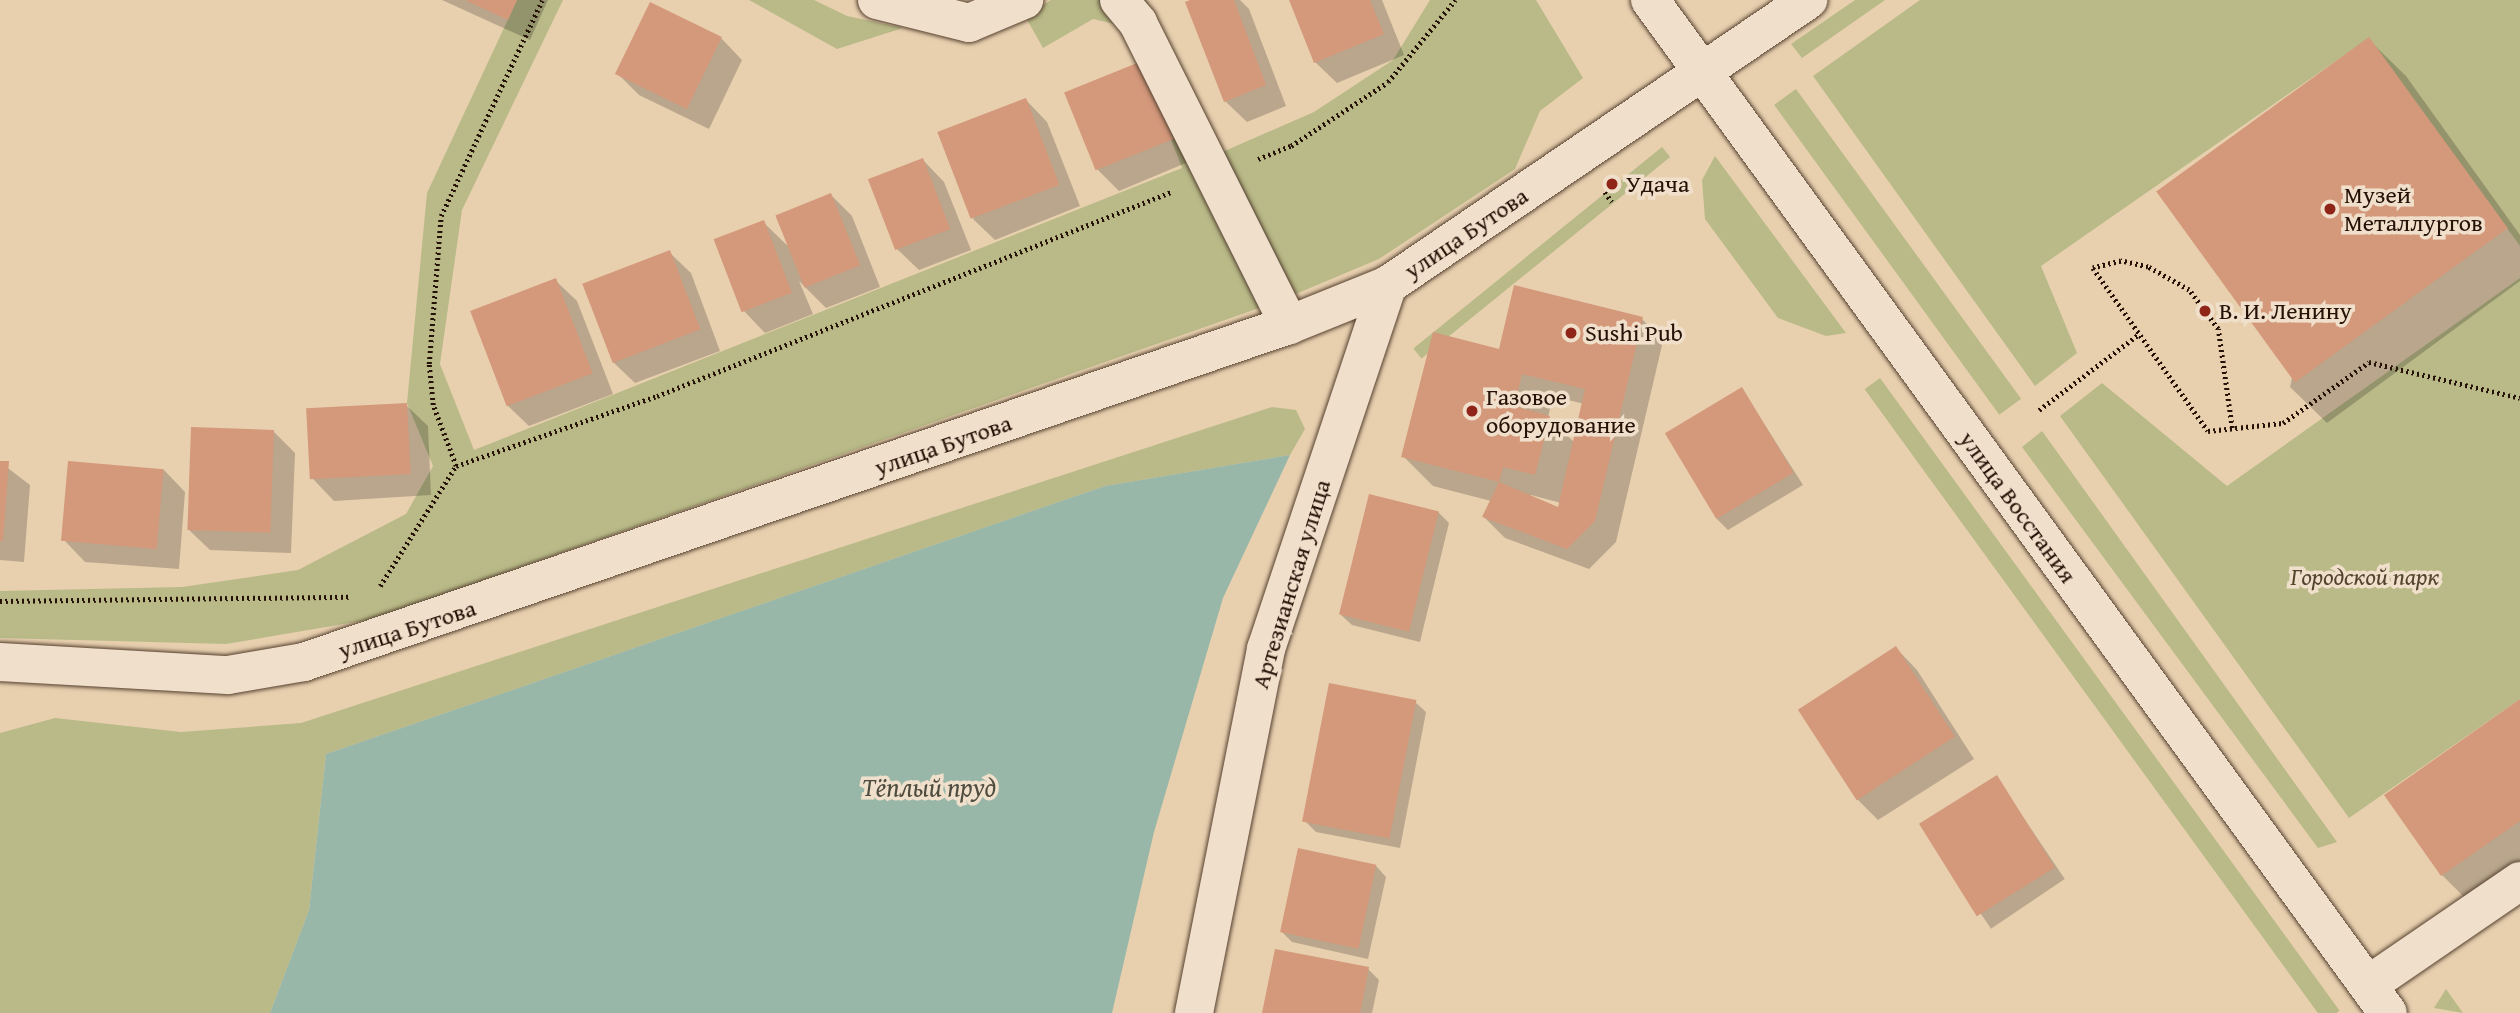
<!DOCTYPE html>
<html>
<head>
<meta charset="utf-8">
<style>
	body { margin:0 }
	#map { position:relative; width:2520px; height:1013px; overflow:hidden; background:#e8d0af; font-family:"Gentium Book Plus",serif }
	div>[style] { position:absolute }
	.green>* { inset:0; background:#b9ba88; transform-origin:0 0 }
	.water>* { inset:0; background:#98b7a8 }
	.shadow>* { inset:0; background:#0003; transform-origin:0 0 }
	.building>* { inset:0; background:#d4987b; transform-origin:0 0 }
	.path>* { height:4.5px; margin-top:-2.25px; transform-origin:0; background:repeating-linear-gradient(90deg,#261106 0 2px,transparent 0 5.5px) }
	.roads { filter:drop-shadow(0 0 2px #564130) drop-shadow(0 0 2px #564130) }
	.minor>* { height:38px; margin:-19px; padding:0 19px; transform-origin:19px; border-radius:19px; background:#f0e0cb }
	.dots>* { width:19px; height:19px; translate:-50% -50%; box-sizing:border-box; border:4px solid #f0e0cb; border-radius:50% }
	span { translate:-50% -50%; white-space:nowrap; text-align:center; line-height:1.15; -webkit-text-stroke:7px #f0e0cb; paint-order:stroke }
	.poi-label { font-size:24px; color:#261106 }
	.left { translate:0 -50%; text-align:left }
	.street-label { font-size:24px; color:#261106 }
	.park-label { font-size:24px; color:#52442d; font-style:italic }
	.water-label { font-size:26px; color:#4e4b3f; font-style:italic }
</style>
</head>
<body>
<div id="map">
	<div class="green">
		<i style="clip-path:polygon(517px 0,563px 0,462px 210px,440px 364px,474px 450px,1182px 168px,1128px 27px,1093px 19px,1043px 48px,1025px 16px,1051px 0,1146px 0,1220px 153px,1314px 112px,1393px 60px,1430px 0,1536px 0,1583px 78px,1540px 111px,1515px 169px,1379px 259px,1279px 301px,373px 619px,226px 644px,0 638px,0 591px,182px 587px,298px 570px,406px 514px,433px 466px,407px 403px,427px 193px)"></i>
		<i style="clip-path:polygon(749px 0,814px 0,847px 16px,903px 28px,837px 49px)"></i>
		<i style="clip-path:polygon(1855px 0,1885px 0,1802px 58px,1791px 44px)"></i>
		<i style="clip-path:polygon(1920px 0,2520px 0,2520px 246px,2369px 38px,2041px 266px,2077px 353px,2035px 386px,1813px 76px)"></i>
		<i style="left:1796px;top:89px;width:383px;height:27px;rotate:54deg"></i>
		<i style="left:1662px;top:147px;width:13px;height:320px;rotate:51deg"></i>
		<i style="clip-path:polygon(1715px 156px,1846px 333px,1826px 336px,1778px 318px,1705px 219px,1702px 180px)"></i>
		<i style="clip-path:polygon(2520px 278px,2520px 699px,2349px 818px,2060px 416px,2102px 383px,2227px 486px)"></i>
		<i style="left:1880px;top:378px;width:782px;height:19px;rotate:54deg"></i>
		<i style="clip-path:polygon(1272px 407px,1296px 410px,1305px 429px,1290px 455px,1105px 486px,326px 754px,309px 910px,270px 1013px,0 1013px,0 733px,55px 718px,181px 732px,301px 723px)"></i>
		<i style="clip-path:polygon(2042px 431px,2337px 842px,2318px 848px,2022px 447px)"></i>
		<i style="clip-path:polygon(2446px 989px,2463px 1013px,2434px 1008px)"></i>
	</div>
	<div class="water">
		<i style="clip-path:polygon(1290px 455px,1223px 598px,1154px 832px,1112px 1013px,270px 1013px,309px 910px,326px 754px,1105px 486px)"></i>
	</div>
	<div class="shadow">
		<i style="clip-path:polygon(442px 0,548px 0,530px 40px)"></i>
		<i style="clip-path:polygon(1195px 0,1240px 0,1249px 9px,1286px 106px,1247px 122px,1225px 101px)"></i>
		<i style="clip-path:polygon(1291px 0,1382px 0,1404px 55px,1337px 83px,1315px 62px)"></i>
		<i style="clip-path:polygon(721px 38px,742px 60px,709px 129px,639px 95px,617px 73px)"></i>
		<i style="clip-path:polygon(2369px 40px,2406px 76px,2520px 235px,2520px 281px,2327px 423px,2290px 387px)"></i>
		<i style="clip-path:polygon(1141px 63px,1193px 160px,1119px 191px,1097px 169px)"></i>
		<i style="clip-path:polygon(1026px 100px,1047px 122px,1080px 206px,995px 240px,973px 219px)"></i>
		<i style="clip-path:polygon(923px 160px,944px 182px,971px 250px,919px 270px,897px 249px)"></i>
		<i style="clip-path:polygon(831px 195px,852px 216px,880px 287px,826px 308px,799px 281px,813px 314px,765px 333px,744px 311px,763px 222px,791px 249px)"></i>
		<i style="clip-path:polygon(669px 252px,691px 273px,720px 351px,635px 383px,613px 362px)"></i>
		<i style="clip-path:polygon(555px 280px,577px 301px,613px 394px,529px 426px,507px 405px)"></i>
		<i style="clip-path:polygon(evenodd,1642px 319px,1663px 341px,1616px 542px,1589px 569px,1505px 538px,1484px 517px,1491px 501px,1433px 486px,1403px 456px,1499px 351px,1642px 319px,1538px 392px,1584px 404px,1575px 443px,1548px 417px,1551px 405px,1538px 392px,1642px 319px,1531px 495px,1561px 503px,1559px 510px,1531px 498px,1531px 495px)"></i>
		<i style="clip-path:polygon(1742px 389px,1803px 485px,1728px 530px,1717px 519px)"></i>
		<i style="clip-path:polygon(406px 405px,428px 426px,431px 495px,334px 501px,313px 479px)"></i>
		<i style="clip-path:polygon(273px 431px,295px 453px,291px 553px,210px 550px,188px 529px)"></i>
		<i style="clip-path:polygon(0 462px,30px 485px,24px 562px,0 560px)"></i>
		<i style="clip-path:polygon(164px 470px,185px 492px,179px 569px,85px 562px,64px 540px)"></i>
		<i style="clip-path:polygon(1438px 512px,1449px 523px,1420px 642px,1352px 625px,1341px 615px)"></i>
		<i style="clip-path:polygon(1896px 648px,1917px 670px,1974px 759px,1878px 820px,1857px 799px)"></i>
		<i style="clip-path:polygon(2520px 701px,2520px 872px,2472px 905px,2442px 875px,2386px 795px)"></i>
		<i style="clip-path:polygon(1415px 702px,1426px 712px,1400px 848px,1316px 832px,1305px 821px)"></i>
		<i style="left:1996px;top:777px;width:123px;height:89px;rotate:56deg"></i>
		<i style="clip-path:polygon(1376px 866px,1386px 877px,1368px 959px,1292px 942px,1281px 931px)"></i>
		<i style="clip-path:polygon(1368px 969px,1379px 980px,1372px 1013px,1264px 1013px)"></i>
	</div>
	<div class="building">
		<i style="clip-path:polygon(465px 0,517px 0,508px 20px)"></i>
		<i style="clip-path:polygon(1190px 0,1234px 0,1266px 85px,1224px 102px,1185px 2px)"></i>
		<i style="clip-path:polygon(1289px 0,1370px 0,1384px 34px,1314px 63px)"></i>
		<i style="left:650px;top:2px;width:80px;height:80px;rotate:26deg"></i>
		<i style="left:2369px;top:37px;width:236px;height:263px;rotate:54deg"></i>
		<i style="left:1142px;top:61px;width:84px;height:84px;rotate:68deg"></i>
		<i style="left:1026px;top:98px;width:93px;height:95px;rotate:69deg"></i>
		<i style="left:923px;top:158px;width:76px;height:59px;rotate:69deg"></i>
		<i style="left:831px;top:193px;width:78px;height:60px;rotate:68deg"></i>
		<i style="left:764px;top:220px;width:78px;height:54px;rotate:69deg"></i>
		<i style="left:670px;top:250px;width:85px;height:94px;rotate:69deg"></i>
		<i style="left:556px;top:278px;width:102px;height:92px;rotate:69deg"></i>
		<i style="clip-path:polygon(1514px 285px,1643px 317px,1595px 521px,1567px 549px,1482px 517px,1499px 482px,1558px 507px,1585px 389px,1522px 374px,1514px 406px,1550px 416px,1535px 475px,1503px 467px,1499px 482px,1401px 457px,1433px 332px,1499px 349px)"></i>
		<i style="left:1742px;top:387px;width:100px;height:90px;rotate:59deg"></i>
		<i style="left:407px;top:403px;width:71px;height:101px;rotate:87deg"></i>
		<i style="left:191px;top:427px;width:83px;height:103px;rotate:2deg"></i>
		<i style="clip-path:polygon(0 461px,9px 461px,3px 541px,0 541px)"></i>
		<i style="left:68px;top:461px;width:96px;height:80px;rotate:5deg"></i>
		<i style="left:1369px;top:494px;width:72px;height:124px;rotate:14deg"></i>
		<i style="left:1896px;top:646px;width:108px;height:117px;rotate:57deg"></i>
		<i style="left:1329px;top:683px;width:89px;height:141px;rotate:11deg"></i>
		<i style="clip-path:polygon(2520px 699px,2520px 821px,2441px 876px,2384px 795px)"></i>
		<i style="left:1997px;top:775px;width:109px;height:92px;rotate:58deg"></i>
		<i style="left:1298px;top:848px;width:80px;height:86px;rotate:12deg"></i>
		<i style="clip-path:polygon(1275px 949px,1369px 967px,1360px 1013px,1262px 1013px)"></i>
	</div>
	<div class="path">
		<i style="left:1258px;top:159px;width:35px;rotate:-22deg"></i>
		<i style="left:1291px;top:146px;width:116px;rotate:-33.4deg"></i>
		<i style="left:1388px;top:82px;width:106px;rotate:-50.7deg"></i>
		<i style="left:1605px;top:192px;width:12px;rotate:55deg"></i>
		<i style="left:2039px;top:410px;width:126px;rotate:-37.2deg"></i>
		<i style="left:2232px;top:428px;width:100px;rotate:-98deg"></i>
		<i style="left:2218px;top:329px;width:49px;rotate:-126.6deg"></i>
		<i style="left:2189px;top:290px;width:47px;rotate:-150.7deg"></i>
		<i style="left:2148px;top:267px;width:28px;rotate:-167deg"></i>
		<i style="left:2121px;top:261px;width:29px;rotate:166deg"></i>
		<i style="left:2093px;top:268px;width:199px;rotate:54.8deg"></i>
		<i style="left:2208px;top:431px;width:75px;rotate:-6.1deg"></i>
		<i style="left:2283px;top:423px;width:105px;rotate:-35.3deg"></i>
		<i style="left:2369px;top:362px;width:155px;rotate:13.4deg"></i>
		<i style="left:456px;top:466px;width:65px;rotate:-110.7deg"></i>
		<i style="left:433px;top:405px;width:41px;rotate:-95.6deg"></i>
		<i style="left:429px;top:364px;width:148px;rotate:-85.4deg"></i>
		<i style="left:441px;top:216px;width:238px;rotate:-64.9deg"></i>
		<i style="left:380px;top:586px;width:142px;rotate:-57.7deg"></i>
		<i style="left:456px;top:466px;width:213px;rotate:-19.2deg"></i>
		<i style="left:657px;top:396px;width:553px;rotate:-21.65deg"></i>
		<i style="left:0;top:601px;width:349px;rotate:-0.7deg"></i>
	</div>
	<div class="roads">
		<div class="minor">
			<i style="left:877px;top:0;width:95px;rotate:14deg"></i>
			<i style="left:969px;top:23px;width:60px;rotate:-22.7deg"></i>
			<i style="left:1119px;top:0;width:30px;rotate:50deg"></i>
			<i style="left:1138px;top:23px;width:338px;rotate:63.4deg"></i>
			<i style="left:1650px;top:0;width:1253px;rotate:53.93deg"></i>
			<i style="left:0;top:662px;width:228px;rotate:3.3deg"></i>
			<i style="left:228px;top:675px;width:77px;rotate:-9.7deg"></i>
			<i style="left:304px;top:662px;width:1041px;rotate:-18.89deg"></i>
			<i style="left:1289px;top:325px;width:107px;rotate:-22deg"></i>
			<i style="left:1388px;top:285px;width:508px;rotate:-34.16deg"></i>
			<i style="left:2368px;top:985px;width:184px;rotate:-34.4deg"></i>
			<i style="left:1194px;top:1013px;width:371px;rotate:-78.8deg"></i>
			<i style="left:1266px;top:649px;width:384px;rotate:-71.5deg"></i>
		</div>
	</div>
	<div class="dots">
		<i style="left:1612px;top:184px;background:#8f2418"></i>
		<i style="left:2330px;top:209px;background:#8f2418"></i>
		<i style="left:2205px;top:311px;background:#8f2418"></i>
		<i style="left:1571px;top:333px;background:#8f2418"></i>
		<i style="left:1472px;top:411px;background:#8f2418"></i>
	</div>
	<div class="poi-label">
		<span class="left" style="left:1626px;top:184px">Удача</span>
		<span class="left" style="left:2344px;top:209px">Музей<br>Металлургов</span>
		<span class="left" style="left:2219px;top:311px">В. И. Ленину</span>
		<span class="left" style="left:1585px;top:333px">Sushi Pub</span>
		<span class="left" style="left:1486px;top:411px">Газовое<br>оборудование</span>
	</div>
	<div class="street-label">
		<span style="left:1466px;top:233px;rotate:-34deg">улица Бутова</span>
		<span style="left:943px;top:445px;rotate:-19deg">улица Бутова</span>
		<span style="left:2018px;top:507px;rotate:54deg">улица Восстания</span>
		<span style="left:1291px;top:584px;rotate:-73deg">Артезианская улица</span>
		<span style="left:407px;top:629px;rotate:-18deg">улица Бутова</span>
	</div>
	<div class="park-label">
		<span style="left:2365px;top:577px">Городской парк</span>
	</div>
	<div class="water-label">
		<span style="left:929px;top:787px">Тёплый пруд</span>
	</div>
</div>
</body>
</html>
